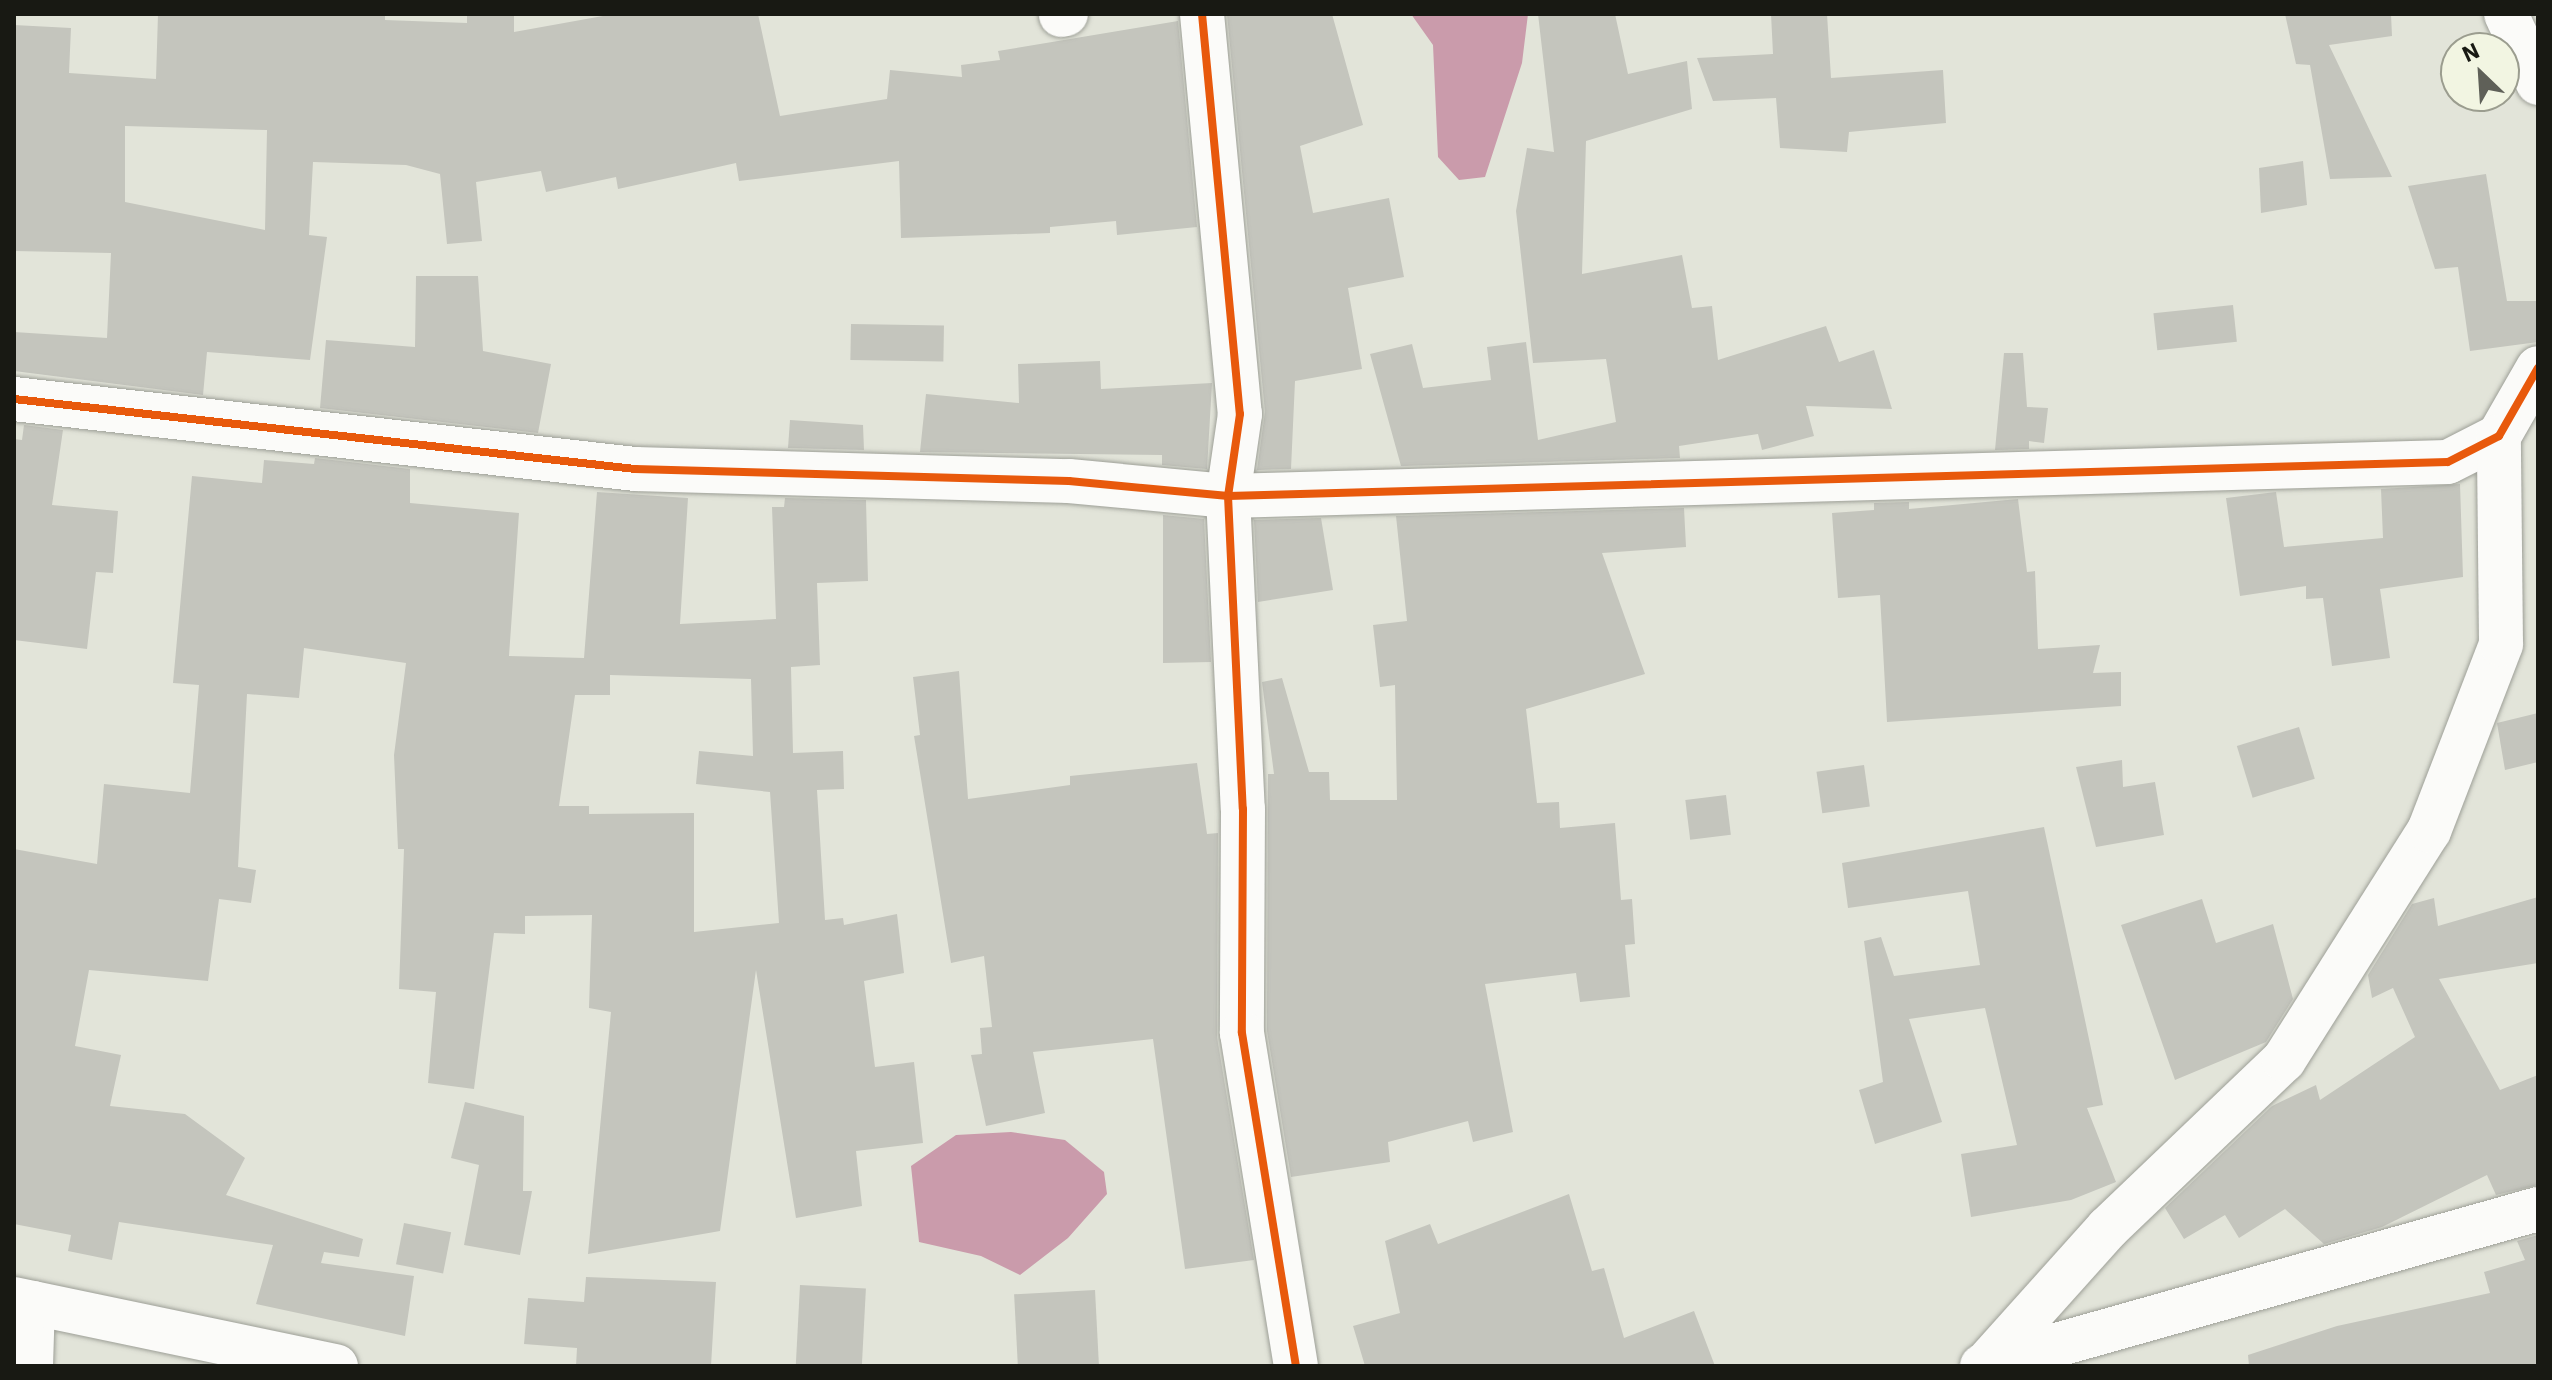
<!DOCTYPE html>
<html>
<head>
<meta charset="utf-8">
<style>
	body { margin:0 }
	#map { position:relative; width:2552px; height:1380px; overflow:hidden; background:#e2e4d9; font-family:"IBM Plex Sans",sans-serif }
	div>[style] { position:absolute }
	.water>* { inset:0; background:#ca9bab }
	.building>* { inset:0; background:#c4c5bd; transform-origin:0 0 }
	.roads { filter:drop-shadow(0 0 2px #9d9f97) drop-shadow(0 0 2px #9d9f97) }
	.street>* { height:44px; margin:-22px; padding:0 22px; transform-origin:22px; border-radius:22px; background:#fbfbf9 }
	.secondary>* { height:44px; margin:-22px; padding:0 22px; transform-origin:22px; border-radius:22px; background:#fbfbf9 }
	.cycleway>* { height:8px; margin:-4px; padding:0 4px; transform-origin:4px; border-radius:4px; background:#e8590c }
	span { translate:-50% -50%; white-space:nowrap; text-align:center; line-height:1.15; -webkit-text-stroke:8px #f2f5e2; paint-order:stroke }
	.frame { position:absolute; inset:0; border:16px solid #181913; pointer-events:none }
	.north { position:absolute; left:2440px; top:32px; width:80px; height:80px; box-sizing:border-box; background:#f2f5e2; border:2px solid #9b9d8f; border-radius:50%; rotate:335deg; font-size:22px; font-weight:700; line-height:32px; text-align:center; color:#181913 }
	.north::after { content:''; display:block; margin:auto; width:28px; height:36px; background:#5f6058; clip-path:polygon(50% 0,100% 100%,50% 72%,0 100%) }
</style>
</head>
<body>
<div id="map">
	<div class="water">
		<i style="clip-path:polygon(1411px 14px,1528px 14px,1522px 63px,1485px 177px,1459px 180px,1438px 157px,1433px 45px)"></i>
		<i style="clip-path:polygon(1011px 1132px,1065px 1140px,1104px 1172px,1107px 1194px,1068px 1238px,1020px 1275px,981px 1256px,919px 1242px,911px 1166px,956px 1135px)"></i>
	</div>
	<div class="building">
		<i style="clip-path:polygon(evenodd,158px 14px,385px 14px,385px 20px,467px 23px,467px 14px,514px 14px,514px 32px,614px 14px,758px 14px,780px 116px,887px 99px,890px 70px,962px 77px,961px 65px,1000px 60px,998px 51px,1178px 21px,1197px 227px,1117px 235px,1116px 221px,1050px 227px,1050px 233px,901px 238px,899px 161px,739px 181px,736px 163px,618px 189px,616px 177px,546px 192px,541px 171px,476px 182px,482px 241px,447px 244px,440px 174px,406px 165px,313px 162px,309px 235px,327px 237px,310px 360px,207px 352px,203px 395px,14px 371px,14px 332px,107px 338px,111px 253px,14px 251px,14px 25px,71px 28px,69px 73px,156px 79px,158px 14px,125px 126px,267px 130px,265px 230px,125px 202px,125px 126px)"></i>
		<i style="clip-path:polygon(1227px 14px,1332px 14px,1363px 125px,1300px 146px,1313px 213px,1389px 198px,1404px 277px,1348px 288px,1362px 369px,1295px 381px,1291px 469px,1257px 470px,1265px 412px)"></i>
		<i style="clip-path:polygon(1538px 14px,1615px 14px,1628px 74px,1687px 61px,1692px 109px,1586px 141px,1582px 274px,1682px 255px,1692px 308px,1712px 306px,1718px 360px,1826px 326px,1839px 362px,1874px 350px,1892px 409px,1806px 406px,1814px 436px,1762px 450px,1758px 434px,1679px 446px,1680px 458px,1401px 466px,1370px 354px,1412px 344px,1423px 388px,1491px 380px,1487px 347px,1526px 342px,1538px 440px,1616px 422px,1606px 359px,1533px 363px,1516px 211px,1527px 148px,1554px 152px)"></i>
		<i style="clip-path:polygon(1771px 14px,1827px 14px,1831px 78px,1943px 70px,1946px 123px,1849px 132px,1847px 152px,1780px 148px,1776px 98px,1713px 101px,1697px 58px,1773px 54px)"></i>
		<i style="clip-path:polygon(2285px 14px,2391px 14px,2392px 36px,2329px 45px,2392px 177px,2330px 179px,2310px 65px,2296px 64px)"></i>
		<i style="clip-path:polygon(2303px 161px,2307px 205px,2261px 213px,2259px 168px)"></i>
		<i style="clip-path:polygon(2486px 174px,2507px 301px,2538px 301px,2538px 342px,2470px 351px,2458px 267px,2435px 269px,2408px 186px)"></i>
		<i style="clip-path:polygon(416px 276px,478px 276px,483px 351px,551px 364px,538px 433px,320px 408px,326px 340px,415px 347px)"></i>
		<i style="left:2233px;top:305px;width:37px;height:80px;rotate:84deg"></i>
		<i style="left:851px;top:324px;width:93px;height:36px;rotate:1deg"></i>
		<i style="clip-path:polygon(2004px 353px,2023px 353px,2027px 407px,2048px 408px,2044px 443px,2029px 441px,2029px 449px,1995px 450px)"></i>
		<i style="clip-path:polygon(1100px 361px,1101px 389px,1212px 383px,1207px 469px,1162px 465px,1162px 455px,920px 452px,926px 394px,1019px 403px,1018px 364px)"></i>
		<i style="clip-path:polygon(790px 420px,863px 425px,864px 450px,788px 448px)"></i>
		<i style="clip-path:polygon(24px 425px,63px 430px,52px 505px,118px 511px,113px 573px,96px 572px,87px 649px,14px 640px,14px 439px,22px 440px)"></i>
		<i style="clip-path:polygon(evenodd,315px 458px,410px 469px,410px 503px,519px 513px,509px 656px,584px 658px,597px 492px,688px 498px,680px 624px,776px 619px,772px 507px,784px 507px,785px 498px,866px 500px,868px 581px,817px 583px,820px 665px,791px 667px,793px 753px,843px 751px,844px 789px,817px 790px,825px 920px,843px 918px,844px 925px,897px 914px,904px 973px,864px 981px,875px 1067px,914px 1062px,923px 1143px,856px 1151px,862px 1206px,796px 1218px,756px 970px,720px 1231px,588px 1254px,611px 1012px,589px 1008px,592px 915px,525px 916px,525px 934px,494px 933px,474px 1089px,428px 1083px,436px 992px,399px 989px,404px 849px,398px 849px,394px 755px,406px 663px,304px 648px,299px 698px,247px 694px,238px 867px,256px 870px,251px 903px,219px 899px,208px 981px,89px 970px,75px 1046px,121px 1055px,110px 1106px,185px 1114px,245px 1158px,226px 1195px,363px 1239px,359px 1257px,324px 1252px,321px 1263px,414px 1276px,405px 1336px,256px 1304px,273px 1245px,119px 1222px,112px 1260px,68px 1251px,71px 1235px,14px 1224px,14px 849px,97px 864px,104px 784px,190px 793px,199px 685px,173px 683px,192px 476px,262px 483px,264px 460px,314px 464px,315px 458px,610px 675px,751px 679px,753px 756px,699px 751px,696px 784px,770px 792px,779px 923px,694px 932px,694px 813px,589px 814px,589px 806px,559px 806px,575px 695px,610px 695px,610px 675px)"></i>
		<i style="clip-path:polygon(2460px 484px,2463px 577px,2380px 589px,2390px 658px,2332px 666px,2323px 598px,2306px 599px,2306px 586px,2240px 596px,2226px 498px,2276px 492px,2284px 547px,2383px 538px,2381px 489px)"></i>
		<i style="clip-path:polygon(2018px 499px,2027px 572px,2035px 571px,2038px 649px,2100px 645px,2093px 673px,2121px 672px,2121px 706px,1887px 722px,1880px 595px,1838px 598px,1832px 513px,1874px 510px,1874px 503px,1909px 502px,1909px 509px)"></i>
		<i style="clip-path:polygon(1684px 508px,1686px 547px,1602px 553px,1645px 674px,1526px 709px,1537px 803px,1559px 802px,1560px 828px,1615px 823px,1621px 900px,1632px 899px,1635px 944px,1625px 945px,1630px 997px,1580px 1002px,1576px 973px,1485px 984px,1513px 1132px,1473px 1142px,1468px 1121px,1388px 1142px,1390px 1162px,1291px 1177px,1267px 1031px,1268px 774px,1274px 774px,1262px 682px,1282px 678px,1309px 772px,1329px 772px,1330px 800px,1397px 800px,1395px 685px,1380px 687px,1373px 625px,1407px 621px,1396px 516px)"></i>
		<i style="clip-path:polygon(1163px 515px,1204px 519px,1211px 662px,1163px 663px)"></i>
		<i style="clip-path:polygon(1321px 518px,1333px 590px,1258px 602px,1254px 520px)"></i>
		<i style="clip-path:polygon(959px 671px,968px 799px,1070px 785px,1070px 776px,1197px 763px,1207px 834px,1218px 833px,1217px 1037px,1254px 1260px,1185px 1269px,1153px 1039px,1033px 1052px,1045px 1113px,986px 1126px,971px 1055px,982px 1054px,980px 1028px,992px 1027px,984px 956px,951px 963px,914px 736px,920px 735px,913px 677px)"></i>
		<i style="clip-path:polygon(2538px 713px,2538px 762px,2505px 770px,2497px 723px)"></i>
		<i style="left:2299px;top:727px;width:54px;height:65px;rotate:73deg"></i>
		<i style="clip-path:polygon(2122px 760px,2123px 787px,2155px 782px,2164px 835px,2096px 847px,2076px 767px)"></i>
		<i style="left:1864px;top:765px;width:42px;height:48px;rotate:82deg"></i>
		<i style="left:1726px;top:795px;width:40px;height:41px;rotate:83deg"></i>
		<i style="clip-path:polygon(2044px 827px,2103px 1105px,2087px 1108px,2116px 1182px,2071px 1200px,1971px 1217px,1961px 1154px,2017px 1145px,1985px 1008px,1909px 1019px,1942px 1122px,1875px 1144px,1859px 1090px,1883px 1082px,1864px 941px,1881px 937px,1894px 976px,1980px 965px,1968px 891px,1848px 908px,1842px 863px)"></i>
		<i style="clip-path:polygon(2538px 897px,2538px 963px,2439px 979px,2500px 1090px,2538px 1075px,2538px 1185px,2496px 1195px,2487px 1175px,2382px 1227px,2324px 1244px,2285px 1209px,2239px 1238px,2225px 1215px,2184px 1239px,2165px 1208px,2272px 1106px,2316px 1085px,2320px 1100px,2415px 1037px,2393px 988px,2372px 998px,2368px 975px,2412px 904px,2434px 898px,2438px 926px)"></i>
		<i style="clip-path:polygon(2202px 899px,2216px 943px,2273px 924px,2293px 999px,2266px 1042px,2175px 1080px,2121px 925px)"></i>
		<i style="clip-path:polygon(465px 1102px,524px 1116px,523px 1191px,532px 1191px,520px 1255px,464px 1245px,479px 1165px,451px 1158px)"></i>
		<i style="clip-path:polygon(1569px 1194px,1592px 1271px,1604px 1268px,1624px 1338px,1694px 1311px,1715px 1366px,1365px 1366px,1353px 1326px,1400px 1313px,1385px 1241px,1430px 1224px,1438px 1244px)"></i>
		<i style="left:404px;top:1223px;width:48px;height:42px;rotate:11deg"></i>
		<i style="clip-path:polygon(2538px 1235px,2538px 1366px,2249px 1366px,2248px 1355px,2337px 1326px,2490px 1293px,2484px 1272px,2525px 1260px,2517px 1241px)"></i>
		<i style="clip-path:polygon(586px 1277px,716px 1282px,711px 1366px,576px 1366px,577px 1348px,524px 1344px,528px 1298px,584px 1302px)"></i>
		<i style="left:800px;top:1285px;width:66px;height:81px;rotate:3deg"></i>
		<i style="left:1095px;top:1290px;width:76px;height:81px;rotate:87deg"></i>
	</div>
	<div class="roads">
		<div class="street">
			<i style="left:1202px;top:14px;width:402px;rotate:84.6deg"></i>
			<i style="left:1240px;top:414px;width:83px;rotate:98.3deg"></i>
			<i style="left:1228px;top:496px;width:313px;rotate:87.3deg"></i>
			<i style="left:1243px;top:809px;width:224px;rotate:90.3deg"></i>
			<i style="left:1242px;top:1033px;width:337px;rotate:80.8deg"></i>
			<i style="left:2506px;top:14px;width:76px;rotate:65.1deg"></i>
			<i style="left:1061px;top:15px;width:5px;rotate:-11deg"></i>
			<i style="left:14px;top:399px;width:625px;rotate:6.43deg"></i>
			<i style="left:635px;top:469px;width:434px;rotate:1.6deg"></i>
			<i style="left:1069px;top:481px;width:160px;rotate:5.4deg"></i>
			<i style="left:1228px;top:496px;width:1220px;rotate:-1.6deg"></i>
			<i style="left:2448px;top:462px;width:57px;rotate:-27deg"></i>
			<i style="left:2499px;top:436px;width:78px;rotate:-60.2deg"></i>
			<i style="left:1985px;top:1365px;width:184px;rotate:-48.1deg"></i>
			<i style="left:2108px;top:1228px;width:243px;rotate:-43.7deg"></i>
			<i style="left:2284px;top:1060px;width:271px;rotate:-57.7deg"></i>
			<i style="left:2429px;top:831px;width:200px;rotate:-68.9deg"></i>
			<i style="left:2501px;top:644px;width:208px;rotate:-90.6deg"></i>
			<i style="left:31px;top:1366px;width:63px;rotate:-88.2deg"></i>
		</div>
		<div class="secondary">
			<i style="left:14px;top:1299px;width:329px;rotate:11.8deg"></i>
			<i style="left:1982px;top:1366px;width:578px;rotate:-15.77deg"></i>
		</div>
	</div>
	<div class="cycleway">
		<i style="left:1202px;top:14px;width:402px;rotate:84.6deg"></i>
		<i style="left:1240px;top:414px;width:83px;rotate:98.3deg"></i>
		<i style="left:1228px;top:496px;width:313px;rotate:87.3deg"></i>
		<i style="left:1243px;top:809px;width:224px;rotate:90.3deg"></i>
		<i style="left:1242px;top:1033px;width:337px;rotate:80.8deg"></i>
		<i style="left:14px;top:399px;width:625px;rotate:6.43deg"></i>
		<i style="left:635px;top:469px;width:434px;rotate:1.6deg"></i>
		<i style="left:1069px;top:481px;width:160px;rotate:5.4deg"></i>
		<i style="left:1228px;top:496px;width:1220px;rotate:-1.6deg"></i>
		<i style="left:2448px;top:462px;width:57px;rotate:-27deg"></i>
		<i style="left:2499px;top:436px;width:78px;rotate:-60.2deg"></i>
	</div>
	<div class="frame"></div>
	<div class="north">N</div>
</div>
</body>
</html>
